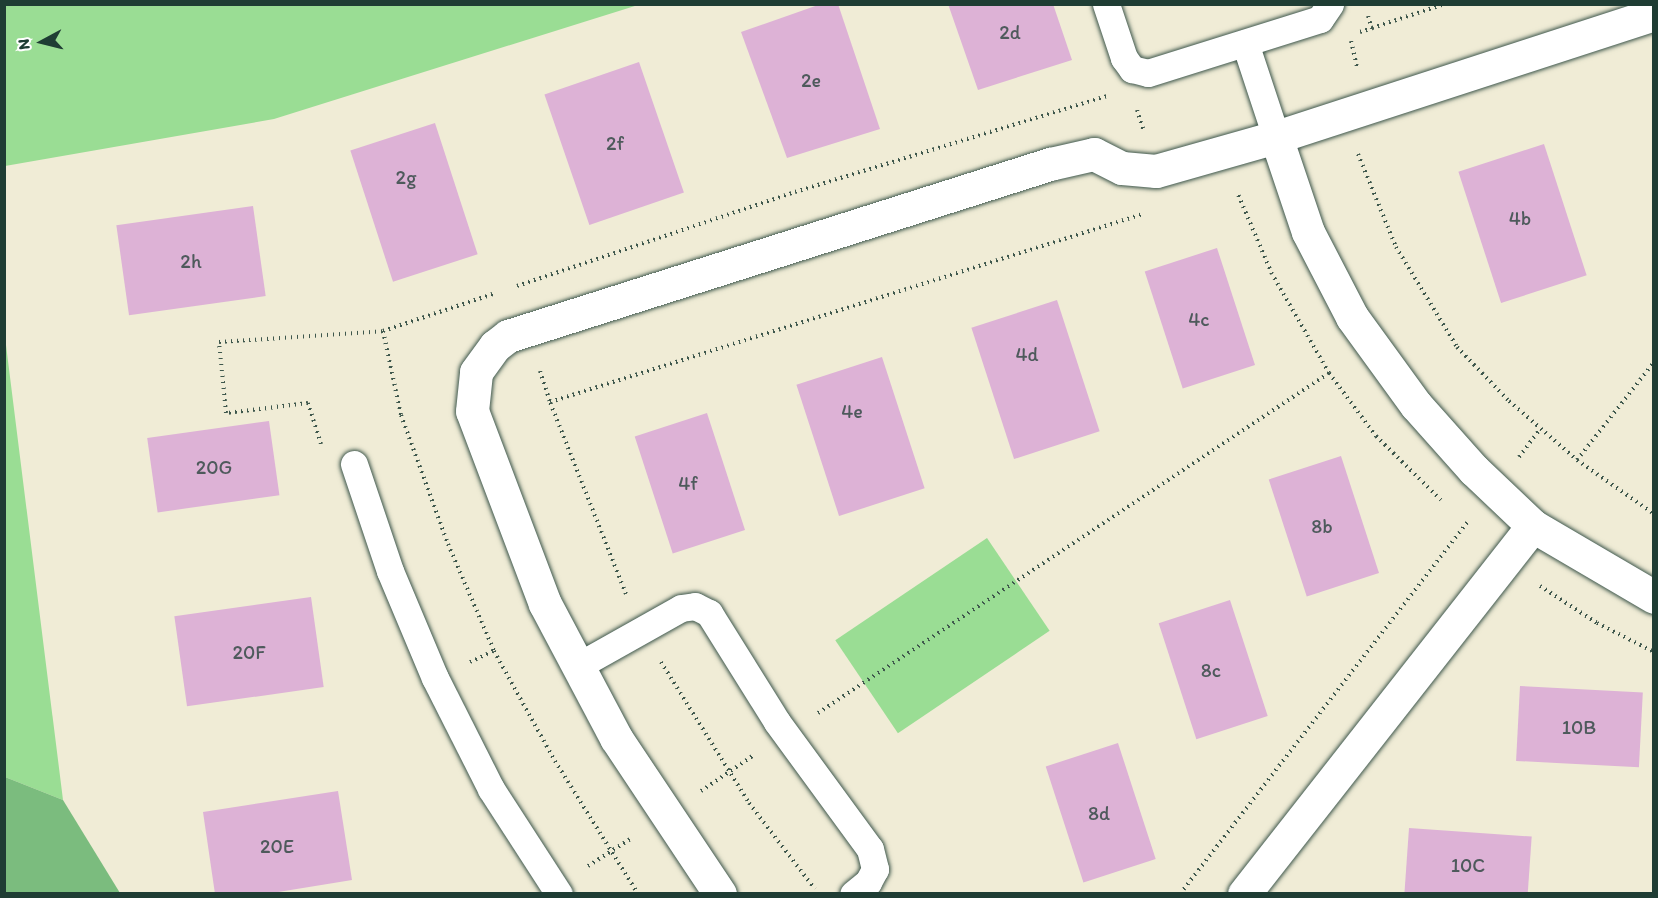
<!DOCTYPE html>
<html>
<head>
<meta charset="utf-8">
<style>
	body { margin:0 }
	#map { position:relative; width:1658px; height:898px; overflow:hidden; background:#f0ecd6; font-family:Itim,sans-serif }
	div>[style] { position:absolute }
	.green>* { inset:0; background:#9add94; transform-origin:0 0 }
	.forest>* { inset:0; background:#7bbc7e }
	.building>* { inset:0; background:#ddb2d6; transform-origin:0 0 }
	.path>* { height:4px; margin-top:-2px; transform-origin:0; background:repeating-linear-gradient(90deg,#3e574c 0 1.5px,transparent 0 6px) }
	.roads { filter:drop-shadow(0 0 2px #3e574c) drop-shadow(0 0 2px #3e574c) }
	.service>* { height:27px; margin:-13.5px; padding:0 13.5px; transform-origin:13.5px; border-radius:13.5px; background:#fff }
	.minor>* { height:33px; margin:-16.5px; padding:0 16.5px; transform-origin:16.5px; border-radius:16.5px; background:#fff }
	span { translate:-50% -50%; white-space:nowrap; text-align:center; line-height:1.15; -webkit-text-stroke:5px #fff; paint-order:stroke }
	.number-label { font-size:20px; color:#4e5a5c }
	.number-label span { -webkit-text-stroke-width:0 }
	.frame { position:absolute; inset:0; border:6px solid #1f3d34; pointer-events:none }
	.north { position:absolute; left:12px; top:12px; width:60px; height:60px; -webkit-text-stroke:4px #fff; paint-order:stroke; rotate:263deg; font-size:16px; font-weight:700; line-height:24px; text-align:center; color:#1f3d34 }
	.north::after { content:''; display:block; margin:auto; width:21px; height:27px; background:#1f3d34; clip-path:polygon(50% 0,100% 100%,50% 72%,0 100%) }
</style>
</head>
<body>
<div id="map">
	<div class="green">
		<i style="clip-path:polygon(5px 4px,638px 4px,638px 5px,274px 119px,5px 166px)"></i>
		<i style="clip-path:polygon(5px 337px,63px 800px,5px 777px)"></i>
		<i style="left:987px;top:538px;width:112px;height:183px;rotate:56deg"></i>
	</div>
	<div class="forest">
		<i style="clip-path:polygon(5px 777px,63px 800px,120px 893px,5px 893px)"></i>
	</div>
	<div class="building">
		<i style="clip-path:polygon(821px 4px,838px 4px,880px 129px,787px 158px,741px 32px)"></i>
		<i style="clip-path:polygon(948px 4px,1053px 4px,1072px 60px,978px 90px)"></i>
		<i style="left:639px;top:62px;width:138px;height:100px;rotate:71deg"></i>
		<i style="left:435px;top:123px;width:138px;height:89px;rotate:72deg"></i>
		<i style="left:1544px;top:144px;width:138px;height:90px;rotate:72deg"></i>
		<i style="left:253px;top:206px;width:91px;height:138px;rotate:82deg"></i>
		<i style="left:1217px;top:248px;width:123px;height:76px;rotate:72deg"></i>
		<i style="left:1057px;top:300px;width:138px;height:90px;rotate:72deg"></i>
		<i style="left:882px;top:357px;width:138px;height:90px;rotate:72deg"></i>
		<i style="left:707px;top:413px;width:123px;height:76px;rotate:72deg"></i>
		<i style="left:269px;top:421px;width:75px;height:123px;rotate:82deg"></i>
		<i style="left:1341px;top:456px;width:123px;height:76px;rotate:72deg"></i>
		<i style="left:311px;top:597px;width:91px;height:138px;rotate:82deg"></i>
		<i style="left:1230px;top:600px;width:122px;height:75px;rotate:72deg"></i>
		<i style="left:1520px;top:686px;width:123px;height:75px;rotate:3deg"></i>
		<i style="left:1118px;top:743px;width:122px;height:76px;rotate:72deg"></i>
		<i style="clip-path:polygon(338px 791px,352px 880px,266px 894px,215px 894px,203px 812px)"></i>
		<i style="left:1409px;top:828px;width:123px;height:66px;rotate:4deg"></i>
	</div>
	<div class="path">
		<i style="left:1368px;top:16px;width:13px;rotate:72deg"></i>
		<i style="left:1372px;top:28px;width:77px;rotate:-18.2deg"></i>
		<i style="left:1360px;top:32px;width:13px;rotate:-18deg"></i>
		<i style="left:1351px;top:41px;width:26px;rotate:77deg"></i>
		<i style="left:1137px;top:110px;width:20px;rotate:72deg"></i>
		<i style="left:1358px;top:154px;width:100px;rotate:67.8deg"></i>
		<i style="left:1396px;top:247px;width:117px;rotate:58.6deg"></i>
		<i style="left:1457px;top:347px;width:75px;rotate:46.1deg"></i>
		<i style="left:1509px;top:401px;width:90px;rotate:40.9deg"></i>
		<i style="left:1577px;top:460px;width:125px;rotate:-51.8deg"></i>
		<i style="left:517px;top:286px;width:293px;rotate:-18.7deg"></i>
		<i style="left:795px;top:192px;width:326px;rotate:-17.1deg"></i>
		<i style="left:383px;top:331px;width:116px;rotate:-18.6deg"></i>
		<i style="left:540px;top:371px;width:33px;rotate:72deg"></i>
		<i style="left:1329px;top:373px;width:79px;rotate:53.3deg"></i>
		<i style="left:1376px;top:436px;width:91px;rotate:44.6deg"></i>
		<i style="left:321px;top:444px;width:43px;rotate:-107.6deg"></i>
		<i style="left:308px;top:403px;width:83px;rotate:173deg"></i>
		<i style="left:226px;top:413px;width:71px;rotate:-95.6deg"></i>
		<i style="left:219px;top:342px;width:164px;rotate:-3.8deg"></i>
		<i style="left:383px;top:331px;width:86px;rotate:77.9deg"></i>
		<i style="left:401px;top:415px;width:137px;rotate:70deg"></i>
		<i style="left:448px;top:544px;width:116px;rotate:66.7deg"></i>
		<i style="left:494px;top:651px;width:126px;rotate:61deg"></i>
		<i style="left:555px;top:761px;width:157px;rotate:58deg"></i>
		<i style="left:1519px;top:457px;width:36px;rotate:-53deg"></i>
		<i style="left:1577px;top:460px;width:94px;rotate:35deg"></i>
		<i style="left:1540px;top:586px;width:68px;rotate:33deg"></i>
		<i style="left:1597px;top:623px;width:64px;rotate:27deg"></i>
		<i style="left:626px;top:594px;width:206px;rotate:-111.6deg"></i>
		<i style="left:550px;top:402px;width:622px;rotate:-17.59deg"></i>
		<i style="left:470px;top:662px;width:26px;rotate:-25deg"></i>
		<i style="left:661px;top:662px;width:166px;rotate:58deg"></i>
		<i style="left:749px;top:803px;width:108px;rotate:52.5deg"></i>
		<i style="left:818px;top:713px;width:614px;rotate:-33.64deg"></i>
		<i style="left:1329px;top:373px;width:114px;rotate:-119.9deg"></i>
		<i style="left:1272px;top:274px;width:89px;rotate:-113.1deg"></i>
		<i style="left:701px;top:791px;width:64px;rotate:-34.2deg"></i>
		<i style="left:588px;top:866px;width:52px;rotate:-32.5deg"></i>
		<i style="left:1180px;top:894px;width:470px;rotate:-52.3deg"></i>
	</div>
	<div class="roads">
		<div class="service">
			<i style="left:1106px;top:4px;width:57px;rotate:71.6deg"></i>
			<i style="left:1124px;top:58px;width:14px;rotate:54deg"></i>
			<i style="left:1132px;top:69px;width:16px;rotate:14deg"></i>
			<i style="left:1148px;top:73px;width:180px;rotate:-17.4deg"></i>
			<i style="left:1320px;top:19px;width:18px;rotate:-56deg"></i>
			<i style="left:1245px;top:43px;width:99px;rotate:71.7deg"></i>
			<i style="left:354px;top:464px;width:113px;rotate:71.4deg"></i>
			<i style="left:390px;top:571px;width:116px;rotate:67.2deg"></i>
			<i style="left:435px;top:678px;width:124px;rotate:63.2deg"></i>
			<i style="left:491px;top:789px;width:125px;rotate:57.1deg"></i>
			<i style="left:576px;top:667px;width:120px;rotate:-29.3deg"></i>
			<i style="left:681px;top:608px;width:14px;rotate:-8deg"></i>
			<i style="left:695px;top:606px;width:16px;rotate:27deg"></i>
			<i style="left:709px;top:613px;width:128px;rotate:58deg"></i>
			<i style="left:777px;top:722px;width:157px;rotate:53.8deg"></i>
			<i style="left:870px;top:849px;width:21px;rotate:76deg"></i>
			<i style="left:875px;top:869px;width:15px;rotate:118deg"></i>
			<i style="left:868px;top:882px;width:19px;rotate:141deg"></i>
		</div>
		<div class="minor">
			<i style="left:1276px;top:137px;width:100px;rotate:71.4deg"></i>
			<i style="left:1308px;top:232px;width:96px;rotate:62.6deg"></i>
			<i style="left:1352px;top:317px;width:109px;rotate:54deg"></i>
			<i style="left:1416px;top:405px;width:87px;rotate:48.3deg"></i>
			<i style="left:1474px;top:470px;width:81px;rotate:43.5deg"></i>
			<i style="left:1533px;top:526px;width:140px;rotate:30.4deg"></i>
			<i style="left:720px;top:894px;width:187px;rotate:-123.7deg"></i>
			<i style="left:616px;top:738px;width:152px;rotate:-117.9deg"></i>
			<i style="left:545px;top:604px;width:206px;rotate:-110.7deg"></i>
			<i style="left:472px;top:411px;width:39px;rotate:-84deg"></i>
			<i style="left:476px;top:372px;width:32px;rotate:-54deg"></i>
			<i style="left:495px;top:346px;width:16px;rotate:-38deg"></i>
			<i style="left:508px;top:336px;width:569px;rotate:-17.61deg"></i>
			<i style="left:1050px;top:164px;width:45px;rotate:-12.8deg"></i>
			<i style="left:1094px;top:154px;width:31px;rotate:27deg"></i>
			<i style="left:1122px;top:168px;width:34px;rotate:5deg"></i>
			<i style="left:1156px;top:171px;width:125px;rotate:-15.8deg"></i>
			<i style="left:1276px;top:137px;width:398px;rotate:-18deg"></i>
			<i style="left:1244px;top:894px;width:468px;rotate:-51.9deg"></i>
		</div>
	</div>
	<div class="number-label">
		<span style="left:1010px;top:32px">2d</span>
		<span style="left:811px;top:80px">2e</span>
		<span style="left:615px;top:143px">2f</span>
		<span style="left:406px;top:177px">2g</span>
		<span style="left:1520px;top:218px">4b</span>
		<span style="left:191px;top:261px">2h</span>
		<span style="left:1199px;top:319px">4c</span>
		<span style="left:1027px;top:354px">4d</span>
		<span style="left:852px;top:411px">4e</span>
		<span style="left:214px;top:467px">20G</span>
		<span style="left:688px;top:483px">4f</span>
		<span style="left:1322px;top:526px">8b</span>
		<span style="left:249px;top:652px">20F</span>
		<span style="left:1211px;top:670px">8c</span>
		<span style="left:1579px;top:727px">10B</span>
		<span style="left:1099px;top:813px">8d</span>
		<span style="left:277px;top:846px">20E</span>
		<span style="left:1468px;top:865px">10C</span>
	</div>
	<div class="frame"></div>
	<div class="north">N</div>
</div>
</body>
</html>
